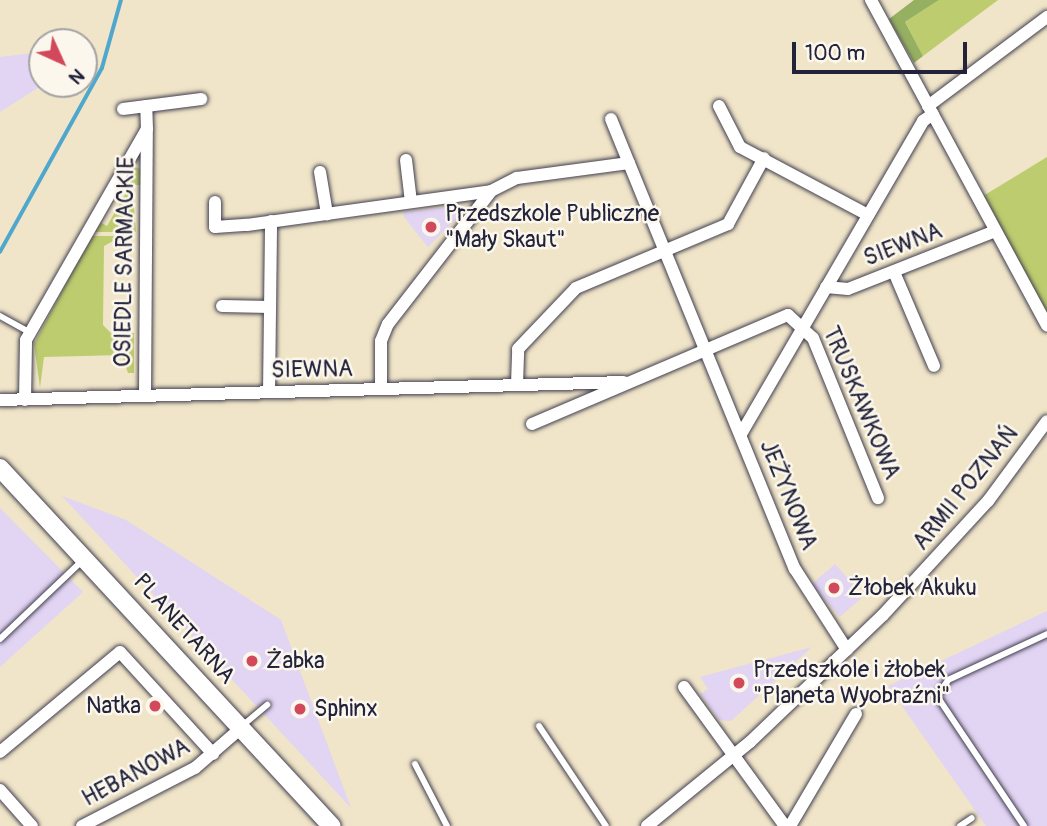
<!DOCTYPE html>
<html>
<head>
<meta charset="utf-8">
<style>
	body { margin:0 }
	#map { position:relative; width:1047px; height:826px; overflow:hidden; background:#f0e5c8; font-family:Pangolin,sans-serif }
	div>[style] { position:absolute }
	.built>* { inset:0; background:#e2d4f3; transform-origin:0 0 }
	.green>* { inset:0; background:#bdcc6e }
	.forest>* { inset:0; background:#96b061 }
	.stream>* { height:3.5px; margin:-1.75px; padding:0 1.75px; transform-origin:1.75px; border-radius:1.75px; background:#50a7cd }
	.roads { filter:drop-shadow(0 0 2px #413f50) drop-shadow(0 0 2px #413f50) }
	.lane>* { height:6px; margin:-3px; padding:0 3px; transform-origin:3px; border-radius:3px; background:#fff }
	.street>* { height:12px; margin:-6px; padding:0 6px; transform-origin:6px; border-radius:6px; background:#fff }
	.secondary>* { height:18px; margin:-9px; padding:0 9px; transform-origin:9px; border-radius:9px; background:#fff }
	.dots>* { width:19px; height:19px; translate:-50% -50%; box-sizing:border-box; border:4px solid #fbf7ec; border-radius:50% }
	span { translate:-50% -50%; white-space:nowrap; text-align:center; line-height:1.15; -webkit-text-stroke:5px #fbf7ec; paint-order:stroke }
	.poi-label { font-size:23px; color:#22223b }
	.left { translate:0 -50%; text-align:left }
	.right { translate:-100% -50%; text-align:right }
	.street-label { font-size:23px; color:#22223b }
	.north { position:absolute; left:28px; top:28px; width:70px; height:70px; box-sizing:border-box; background:#fbf7ec; border:2px solid #a4a2a5; border-radius:50%; rotate:135deg; font-size:19px; font-weight:700; line-height:28px; text-align:center; color:#22223b }
	.north::after { content:''; display:block; margin:auto; width:24px; height:32px; background:#d1495b; clip-path:polygon(50% 0,100% 100%,50% 72%,0 100%) }
	.scale { position:absolute; left:792px; top:42px; width:175px; height:32px; box-sizing:border-box; border:4px solid #22223b; border-top:0; padding-left:9px; font-size:21px; line-height:24px; white-space:nowrap; color:#22223b; -webkit-text-stroke:5px #fbf7ec; paint-order:stroke }
</style>
</head>
<body>
<div id="map">
	<div class="built">
		<i style="clip-path:polygon(42px 52px,44px 84px,0 112px,0 57px)"></i>
		<i style="clip-path:polygon(458px 206px,461px 214px,428px 247px,404px 217px,403px 212px)"></i>
		<i style="clip-path:polygon(62px 496px,126px 520px,281px 620px,351px 808px)"></i>
		<i style="clip-path:polygon(0 508px,83px 592px,0 667px)"></i>
		<i style="left:835px;top:564px;width:43px;height:31px;rotate:49deg"></i>
		<i style="clip-path:polygon(1047px 611px,1047px 826px,986px 826px,888px 686px)"></i>
		<i style="clip-path:polygon(812px 647px,731px 721px,719px 720px,700px 694px,708px 689px,700px 677px)"></i>
	</div>
	<div class="green">
		<i style="clip-path:polygon(939px 0,998px 0,923px 56px,905px 22px)"></i>
		<i style="clip-path:polygon(1047px 157px,1047px 313px,983px 196px)"></i>
		<i style="clip-path:polygon(132px 166px,141px 169px,141px 185px,132px 185px,136px 232px,94px 232px,100px 222px,107px 226px,130px 186px,123px 182px)"></i>
		<i style="clip-path:polygon(91px 236px,122px 236px,104px 246px,103px 325px,112px 334px,134px 333px,134px 373px,128px 373px,122px 355px,44px 357px,40px 388px,34px 344px)"></i>
	</div>
	<div class="forest">
		<i style="clip-path:polygon(914px 0,939px 0,905px 22px,923px 56px,914px 63px,889px 19px)"></i>
	</div>
	<div class="stream">
		<i style="left:0;top:252px;width:210px;rotate:-61deg"></i>
		<i style="left:102px;top:68px;width:71px;rotate:-74.4deg"></i>
	</div>
	<div class="roads">
		<div class="lane">
			<i style="left:0;top:316px;width:33px;rotate:29deg"></i>
			<i style="left:0;top:639px;width:116px;rotate:-43.6deg"></i>
			<i style="left:242px;top:726px;width:33px;rotate:-40deg"></i>
			<i style="left:539px;top:726px;width:120px;rotate:56.2deg"></i>
			<i style="left:415px;top:764px;width:70px;rotate:62.7deg"></i>
			<i style="left:960px;top:826px;width:14px;rotate:-34deg"></i>
			<i style="left:1024px;top:826px;width:156px;rotate:-123.8deg"></i>
			<i style="left:937px;top:696px;width:19px;rotate:-55deg"></i>
			<i style="left:948px;top:680px;width:109px;rotate:-24.9deg"></i>
		</div>
		<div class="street">
			<i style="left:871px;top:0;width:370px;rotate:61.6deg"></i>
			<i style="left:719px;top:106px;width:46px;rotate:62.9deg"></i>
			<i style="left:740px;top:147px;width:145px;rotate:28deg"></i>
			<i style="left:928px;top:106px;width:149px;rotate:-36.8deg"></i>
			<i style="left:123px;top:109px;width:79px;rotate:-7.3deg"></i>
			<i style="left:611px;top:119px;width:486px;rotate:67.8deg"></i>
			<i style="left:795px;top:569px;width:96px;rotate:57.3deg"></i>
			<i style="left:406px;top:160px;width:42px;rotate:83.2deg"></i>
			<i style="left:320px;top:172px;width:43px;rotate:80.5deg"></i>
			<i style="left:215px;top:202px;width:25px;rotate:90deg"></i>
			<i style="left:215px;top:227px;width:32px;rotate:-4deg"></i>
			<i style="left:247px;top:225px;width:246px;rotate:-7.9deg"></i>
			<i style="left:491px;top:191px;width:29px;rotate:-27deg"></i>
			<i style="left:517px;top:178px;width:113px;rotate:-7.6deg"></i>
			<i style="left:894px;top:272px;width:102px;rotate:66.9deg"></i>
			<i style="left:826px;top:287px;width:22px;rotate:5deg"></i>
			<i style="left:848px;top:289px;width:158px;rotate:-21.5deg"></i>
			<i style="left:222px;top:306px;width:48px;rotate:1.2deg"></i>
			<i style="left:517px;top:384px;width:35px;rotate:-88deg"></i>
			<i style="left:518px;top:349px;width:84px;rotate:-46.4deg"></i>
			<i style="left:576px;top:288px;width:165px;rotate:-22.8deg"></i>
			<i style="left:728px;top:224px;width:75px;rotate:-61.4deg"></i>
			<i style="left:381px;top:389px;width:48px;rotate:-90deg"></i>
			<i style="left:381px;top:341px;width:18px;rotate:-68deg"></i>
			<i style="left:388px;top:324px;width:168px;rotate:-52.2deg"></i>
			<i style="left:269px;top:392px;width:171px;rotate:-89.3deg"></i>
			<i style="left:145px;top:395px;width:266px;rotate:-89.6deg"></i>
			<i style="left:0;top:400px;width:624px;rotate:-1.65deg"></i>
			<i style="left:25px;top:400px;width:60px;rotate:-89deg"></i>
			<i style="left:26px;top:340px;width:243px;rotate:-60.2deg"></i>
			<i style="left:147px;top:129px;width:23px;rotate:-92deg"></i>
			<i style="left:532px;top:424px;width:278px;rotate:-23.1deg"></i>
			<i style="left:788px;top:315px;width:34px;rotate:43deg"></i>
			<i style="left:813px;top:338px;width:173px;rotate:67.9deg"></i>
			<i style="left:741px;top:434px;width:362px;rotate:-59.8deg"></i>
			<i style="left:923px;top:121px;width:12px;rotate:-35deg"></i>
			<i style="left:684px;top:687px;width:172px;rotate:54deg"></i>
			<i style="left:0;top:752px;width:156px;rotate:-39.8deg"></i>
			<i style="left:120px;top:652px;width:138px;rotate:47.6deg"></i>
			<i style="left:0;top:790px;width:48px;rotate:48.4deg"></i>
			<i style="left:82px;top:826px;width:127px;rotate:-27.2deg"></i>
			<i style="left:195px;top:768px;width:61px;rotate:-41deg"></i>
			<i style="left:647px;top:826px;width:133px;rotate:-39.2deg"></i>
			<i style="left:750px;top:742px;width:184px;rotate:-43.7deg"></i>
			<i style="left:883px;top:615px;width:155px;rotate:-47.4deg"></i>
			<i style="left:988px;top:501px;width:99px;rotate:-53.6deg"></i>
			<i style="left:790px;top:826px;width:130px;rotate:-59.5deg"></i>
		</div>
		<div class="secondary">
			<i style="left:0;top:468px;width:488px;rotate:47.2deg"></i>
		</div>
	</div>
	<div class="dots">
		<i style="left:431px;top:227px;background:#d1495b"></i>
		<i style="left:834px;top:588px;background:#d1495b"></i>
		<i style="left:252px;top:661px;background:#d1495b"></i>
		<i style="left:739px;top:683px;background:#d1495b"></i>
		<i style="left:155px;top:706px;background:#d1495b"></i>
		<i style="left:300px;top:709px;background:#d1495b"></i>
	</div>
	<div class="poi-label">
		<span class="left" style="left:445px;top:227px">Przedszkole Publiczne<br>"Mały Skaut"</span>
		<span class="left" style="left:848px;top:588px">Żłobek Akuku</span>
		<span class="left" style="left:266px;top:661px">Żabka</span>
		<span class="left" style="left:753px;top:683px">Przedszkole i żłobek<br>"Planeta Wyobraźni"</span>
		<span class="right" style="left:141px;top:706px">Natka</span>
		<span class="left" style="left:314px;top:709px">Sphinx</span>
	</div>
	<div class="street-label">
		<span style="left:903px;top:245px;rotate:-21deg">SIEWNA</span>
		<span style="left:125px;top:262px;rotate:-89deg">OSIEDLE SARMACKIE</span>
		<span style="left:312px;top:370px;rotate:-1deg">SIEWNA</span>
		<span style="left:861px;top:403px;rotate:67deg">TRUSKAWKOWA</span>
		<span style="left:966px;top:488px;rotate:-51deg">ARMII POZNAŃ</span>
		<span style="left:788px;top:495px;rotate:68deg">JEŻYNOWA</span>
		<span style="left:184px;top:629px;rotate:48deg">PLANETARNA</span>
		<span style="left:136px;top:773px;rotate:-28deg">HEBANOWA</span>
	</div>
	<div class="north">N</div>
	<div class="scale">100 m</div>
</div>
</body>
</html>
